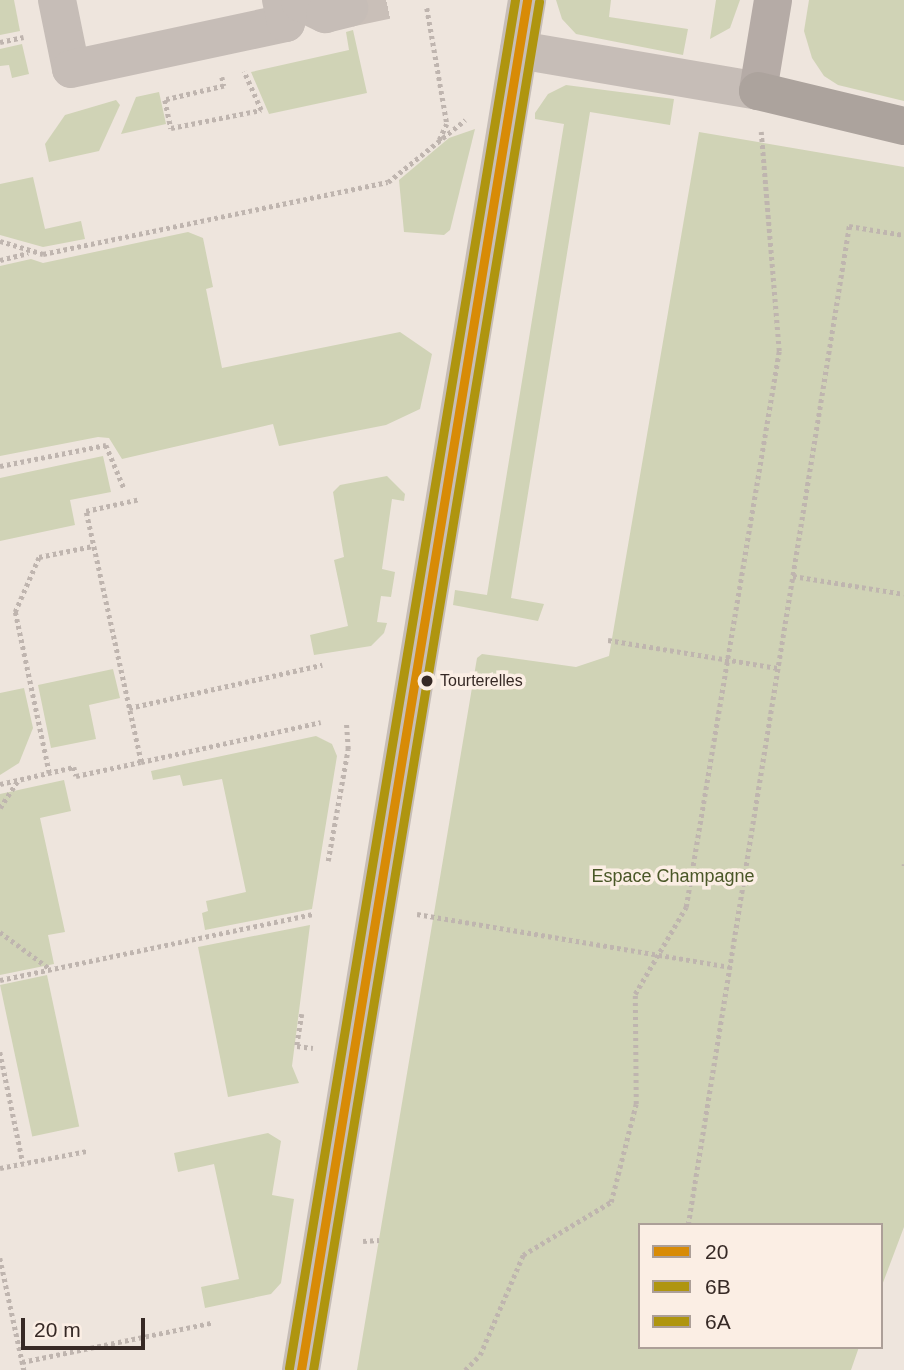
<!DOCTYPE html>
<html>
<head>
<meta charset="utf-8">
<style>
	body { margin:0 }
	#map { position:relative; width:904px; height:1370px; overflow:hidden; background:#eee5dd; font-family:Helvetica,sans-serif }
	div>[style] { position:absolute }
	.green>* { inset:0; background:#d0d3b6; transform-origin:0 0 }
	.minor-tunnel>* { height:38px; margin-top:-19px; transform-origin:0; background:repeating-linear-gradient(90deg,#c9bfb8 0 38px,transparent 0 57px) }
	.path>* { height:4.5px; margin-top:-2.25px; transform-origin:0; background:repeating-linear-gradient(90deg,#bfb5af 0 3.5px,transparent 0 7px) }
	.minor>* { height:38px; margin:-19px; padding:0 19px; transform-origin:19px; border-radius:19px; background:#c6bdb7 }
	.major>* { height:38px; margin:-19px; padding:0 19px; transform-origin:19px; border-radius:19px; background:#b5aba6 }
	.highway>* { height:38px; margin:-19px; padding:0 19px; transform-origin:19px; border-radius:19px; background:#aca39d }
	.bus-1>* { height:9px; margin:-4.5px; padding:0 4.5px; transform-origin:4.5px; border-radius:4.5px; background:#d88b06 }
	.bus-2>* { height:9px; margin:-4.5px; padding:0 4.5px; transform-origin:4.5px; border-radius:4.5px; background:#af950f }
	.bus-3>* { height:9px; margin:-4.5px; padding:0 4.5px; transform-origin:4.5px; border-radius:4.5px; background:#af950f }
	.dots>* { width:19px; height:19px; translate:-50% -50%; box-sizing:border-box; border:4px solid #fbeee4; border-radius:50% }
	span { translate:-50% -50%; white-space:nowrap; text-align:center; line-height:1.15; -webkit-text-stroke:7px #fbeee4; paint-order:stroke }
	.bus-label { font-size:16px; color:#362925 }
	.left { translate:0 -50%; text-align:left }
	.park-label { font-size:18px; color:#4a5727 }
	.legend { position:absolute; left:638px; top:1223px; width:245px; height:126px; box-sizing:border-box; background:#fbeee4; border:2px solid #ac9f98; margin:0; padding:9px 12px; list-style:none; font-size:21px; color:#362925 }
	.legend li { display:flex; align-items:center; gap:14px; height:35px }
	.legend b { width:35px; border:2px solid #ac9f98 }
	.scale { position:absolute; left:21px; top:1318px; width:124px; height:32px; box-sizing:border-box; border:4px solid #362925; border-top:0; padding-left:9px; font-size:21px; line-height:24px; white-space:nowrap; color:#362925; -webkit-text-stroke:5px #fbeee4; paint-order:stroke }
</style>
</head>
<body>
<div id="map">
	<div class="green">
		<i style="clip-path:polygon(0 0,14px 0,20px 31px,0 35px)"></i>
		<i style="clip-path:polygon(556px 0,611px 0,609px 17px,688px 29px,683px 55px,576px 34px,562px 19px)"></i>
		<i style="clip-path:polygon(716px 0,740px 0,730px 28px,710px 39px)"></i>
		<i style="clip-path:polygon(809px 0,904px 0,904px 101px,838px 85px,824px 76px,812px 58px,804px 31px)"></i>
		<i style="clip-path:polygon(353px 30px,367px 93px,269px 114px,251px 72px,349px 50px,346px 32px)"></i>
		<i style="clip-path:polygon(22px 44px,29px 74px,12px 78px,9px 65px,0 66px,0 49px)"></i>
		<i style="clip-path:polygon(566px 85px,674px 99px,670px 125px,590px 112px,511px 598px,544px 604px,538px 621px,453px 605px,455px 590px,487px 595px,564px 124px,535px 119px,535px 113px,548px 94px)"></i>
		<i style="clip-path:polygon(159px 92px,166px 124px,121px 134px,136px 97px)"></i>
		<i style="clip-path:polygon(116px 100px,120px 105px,99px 151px,49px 162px,45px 144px,65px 115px)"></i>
		<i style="clip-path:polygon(475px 129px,450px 230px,444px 235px,404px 232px,399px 180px,449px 138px)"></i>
		<i style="clip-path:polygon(699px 132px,904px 167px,904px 1227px,881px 1288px,881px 1225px,640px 1225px,640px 1347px,859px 1347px,851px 1370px,357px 1370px,477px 658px,482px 654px,576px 667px,609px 656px)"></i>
		<i style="clip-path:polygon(33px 177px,45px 229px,81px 221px,85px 239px,43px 247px,0 235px,0 184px)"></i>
		<i style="clip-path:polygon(188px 232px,203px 238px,213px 287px,206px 289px,222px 368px,400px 332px,432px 354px,420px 409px,386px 425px,279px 446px,273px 424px,122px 459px,109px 438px,98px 437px,0 456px,0 266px,31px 259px,43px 263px)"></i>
		<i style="clip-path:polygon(103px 456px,111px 492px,70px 500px,75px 525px,0 541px,0 478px)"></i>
		<i style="clip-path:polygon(387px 476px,405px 494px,404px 501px,392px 499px,382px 569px,395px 572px,391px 597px,381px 596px,377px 622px,387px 623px,384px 633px,371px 646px,314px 655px,310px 635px,348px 626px,334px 560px,344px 557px,333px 492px,340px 485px)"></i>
		<i style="clip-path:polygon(113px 669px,120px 698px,89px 705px,96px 739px,51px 748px,38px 685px)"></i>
		<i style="clip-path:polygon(24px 688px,33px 728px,19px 763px,0 775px,0 693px)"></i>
		<i style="clip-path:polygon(316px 736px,332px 744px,337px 756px,312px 909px,205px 930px,202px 913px,208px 911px,206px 901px,246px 892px,222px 779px,183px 786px,180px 775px,153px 780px,151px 771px)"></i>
		<i style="clip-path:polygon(64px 780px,71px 811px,40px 818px,65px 932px,48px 935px,54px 964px,0 975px,0 794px)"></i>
		<i style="clip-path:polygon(310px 925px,292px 1066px,299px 1083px,228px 1097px,198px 947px)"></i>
		<i style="left:47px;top:975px;width:155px;height:48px;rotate:78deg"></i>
		<i style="clip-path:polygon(268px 1133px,281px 1141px,272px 1195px,294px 1199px,281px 1283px,271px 1294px,205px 1308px,201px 1287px,239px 1279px,214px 1164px,178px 1172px,174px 1153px)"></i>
	</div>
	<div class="minor-tunnel">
		<i style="left:349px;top:8px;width:40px;rotate:-12deg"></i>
	</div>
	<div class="path">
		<i style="left:427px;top:8px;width:118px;rotate:80.2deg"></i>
		<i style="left:447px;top:124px;width:19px;rotate:115deg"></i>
		<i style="left:0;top:42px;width:24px;rotate:-12deg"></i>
		<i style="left:222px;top:77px;width:9px;rotate:77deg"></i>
		<i style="left:224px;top:86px;width:61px;rotate:166.7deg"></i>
		<i style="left:165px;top:100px;width:29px;rotate:78deg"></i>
		<i style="left:171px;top:128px;width:92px;rotate:-11.3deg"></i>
		<i style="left:261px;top:110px;width:42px;rotate:-114.1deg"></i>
		<i style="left:0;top:241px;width:45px;rotate:16.8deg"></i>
		<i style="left:43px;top:254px;width:352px;rotate:-11.8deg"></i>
		<i style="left:388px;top:182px;width:99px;rotate:-38.8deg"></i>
		<i style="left:0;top:260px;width:29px;rotate:-14deg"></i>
		<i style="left:0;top:466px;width:108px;rotate:-11.2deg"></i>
		<i style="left:106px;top:445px;width:47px;rotate:67.3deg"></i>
		<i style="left:793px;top:576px;width:112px;rotate:9.2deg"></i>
		<i style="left:608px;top:640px;width:172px;rotate:9.4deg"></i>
		<i style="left:129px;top:708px;width:198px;rotate:-12.6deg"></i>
		<i style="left:141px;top:762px;width:184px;rotate:-12.5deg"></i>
		<i style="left:49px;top:773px;width:165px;rotate:-101.9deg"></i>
		<i style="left:15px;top:612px;width:60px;rotate:-66.4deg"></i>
		<i style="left:39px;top:557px;width:55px;rotate:-11.5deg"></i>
		<i style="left:0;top:784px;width:76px;rotate:-12.9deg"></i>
		<i style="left:74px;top:767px;width:9px;rotate:77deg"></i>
		<i style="left:76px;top:776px;width:66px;rotate:-12.2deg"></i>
		<i style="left:141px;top:762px;width:257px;rotate:-102.4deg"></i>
		<i style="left:86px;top:511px;width:55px;rotate:-12.5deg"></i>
		<i style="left:0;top:808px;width:33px;rotate:-57deg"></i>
		<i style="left:328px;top:861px;width:114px;rotate:-79.9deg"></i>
		<i style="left:348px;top:749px;width:27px;rotate:-94deg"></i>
		<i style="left:904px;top:866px;width:2px;rotate:-90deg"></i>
		<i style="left:417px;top:914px;width:317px;rotate:9.6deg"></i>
		<i style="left:0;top:932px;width:62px;rotate:36.5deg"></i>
		<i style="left:0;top:980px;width:321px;rotate:-11.9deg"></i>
		<i style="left:302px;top:1014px;width:32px;rotate:99deg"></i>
		<i style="left:297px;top:1046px;width:16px;rotate:7deg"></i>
		<i style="left:0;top:1052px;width:113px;rotate:78.3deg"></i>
		<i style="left:0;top:1168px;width:89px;rotate:-11.1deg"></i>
		<i style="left:688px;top:1225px;width:1012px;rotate:-80.84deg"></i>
		<i style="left:849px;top:226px;width:56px;rotate:9.3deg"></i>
		<i style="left:363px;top:1241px;width:16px;rotate:-4deg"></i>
		<i style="left:0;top:1258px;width:115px;rotate:77.9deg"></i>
		<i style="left:22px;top:1362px;width:193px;rotate:-11.7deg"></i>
		<i style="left:465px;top:1370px;width:21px;rotate:-45deg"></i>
		<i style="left:480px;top:1355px;width:109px;rotate:-66.7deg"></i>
		<i style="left:523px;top:1255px;width:103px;rotate:-31.1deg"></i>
		<i style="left:611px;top:1202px;width:101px;rotate:-75.7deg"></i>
		<i style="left:636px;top:1104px;width:110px;rotate:-90.5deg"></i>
		<i style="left:635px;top:994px;width:101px;rotate:-59.6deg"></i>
		<i style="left:686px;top:907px;width:564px;rotate:-80.5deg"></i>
		<i style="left:779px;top:351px;width:220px;rotate:-94.7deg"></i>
	</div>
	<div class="minor">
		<i style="left:57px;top:0;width:70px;rotate:78.5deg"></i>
		<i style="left:71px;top:69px;width:220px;rotate:-12.1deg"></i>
		<i style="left:286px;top:23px;width:24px;rotate:-102deg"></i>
		<i style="left:300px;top:2px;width:28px;rotate:26deg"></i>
		<i style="left:325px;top:14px;width:25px;rotate:-14deg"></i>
		<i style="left:519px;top:50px;width:242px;rotate:9.7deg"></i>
		<i style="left:301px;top:1370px;width:1389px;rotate:-80.63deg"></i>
	</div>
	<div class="major">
		<i style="left:758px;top:91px;width:92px;rotate:-80.6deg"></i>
	</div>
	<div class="highway">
		<i style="left:758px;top:91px;width:150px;rotate:13.5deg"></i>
	</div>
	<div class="bus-1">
		<i style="left:301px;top:1370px;width:1389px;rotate:-80.63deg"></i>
	</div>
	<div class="bus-2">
		<i style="left:313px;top:1370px;width:1387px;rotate:-80.62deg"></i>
	</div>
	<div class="bus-3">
		<i style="left:289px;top:1368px;width:1387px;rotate:-80.62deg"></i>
	</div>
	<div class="dots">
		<i style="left:427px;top:681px;background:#362925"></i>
	</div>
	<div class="bus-label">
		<span class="left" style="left:440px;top:681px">Tourterelles</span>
	</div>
	<div class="park-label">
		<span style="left:673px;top:876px">Espace Champagne</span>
	</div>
	<ul class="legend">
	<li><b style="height:9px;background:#d88b06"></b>20</li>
	<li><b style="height:9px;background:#af950f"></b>6B</li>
	<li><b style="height:9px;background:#af950f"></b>6A</li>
	</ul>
	<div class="scale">20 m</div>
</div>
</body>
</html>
